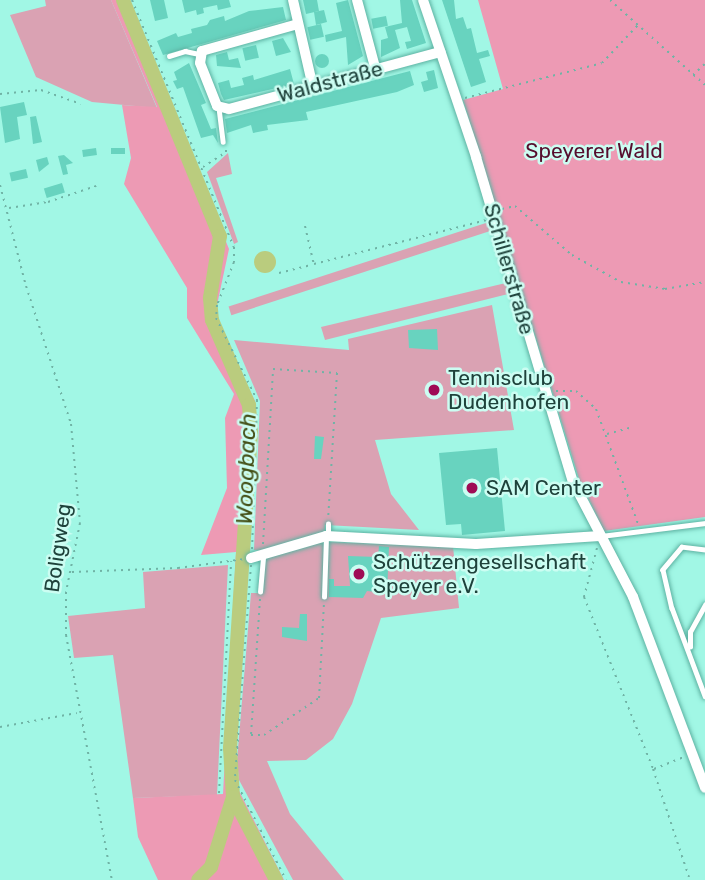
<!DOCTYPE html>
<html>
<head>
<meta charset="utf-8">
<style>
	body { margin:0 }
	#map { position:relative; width:705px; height:880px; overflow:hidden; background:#a1f7e5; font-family:Rubik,sans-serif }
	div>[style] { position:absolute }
	.green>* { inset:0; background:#daa2b3; transform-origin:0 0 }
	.forest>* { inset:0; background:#ed9ab4 }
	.water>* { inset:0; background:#bacc7e }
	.round { border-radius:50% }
	.river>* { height:14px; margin:-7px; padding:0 7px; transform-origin:7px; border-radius:7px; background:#bacc7e }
	.building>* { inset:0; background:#68d3bf; transform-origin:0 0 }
	.path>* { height:2px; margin-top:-1px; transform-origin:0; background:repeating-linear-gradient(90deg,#70b3a5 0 2px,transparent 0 7px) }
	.roads { filter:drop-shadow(0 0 2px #5db2a2) drop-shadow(0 0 2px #5db2a2) }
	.lane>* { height:4.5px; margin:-2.25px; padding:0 2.25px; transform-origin:2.25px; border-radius:2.25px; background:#fff }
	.street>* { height:10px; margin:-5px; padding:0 5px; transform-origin:5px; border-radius:5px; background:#fff }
	.dots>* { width:19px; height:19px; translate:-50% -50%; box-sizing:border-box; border:4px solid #ccfdf2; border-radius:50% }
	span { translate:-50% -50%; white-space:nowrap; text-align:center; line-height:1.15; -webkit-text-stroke:5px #ccfdf2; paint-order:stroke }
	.street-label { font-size:21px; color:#1e423b }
	.park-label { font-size:21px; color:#560d2d }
	.poi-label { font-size:21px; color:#1e423b }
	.left { translate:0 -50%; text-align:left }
	.water-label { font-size:23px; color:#445017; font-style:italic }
</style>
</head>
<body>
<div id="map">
	<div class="green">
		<i style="clip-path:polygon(45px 0,111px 0,157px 108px,92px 102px,36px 77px,10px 15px,46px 6px)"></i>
		<i style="clip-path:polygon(228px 153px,232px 174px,216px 178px,238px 242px,234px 244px,207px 172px)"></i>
		<i style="left:492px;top:221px;width:9px;height:277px;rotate:72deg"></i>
		<i style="clip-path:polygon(510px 282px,512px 293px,325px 340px,321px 327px)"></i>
		<i style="clip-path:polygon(492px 305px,514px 430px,375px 440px,391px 494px,419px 530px,325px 525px,323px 597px,329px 542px,453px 546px,459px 608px,381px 618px,352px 704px,333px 739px,306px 760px,267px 761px,290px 814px,344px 880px,293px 880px,239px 780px,237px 761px,251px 593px,263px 593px,266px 551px,254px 550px,260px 401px,234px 340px,349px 350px,348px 339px)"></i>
		<i style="clip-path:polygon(228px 565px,217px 795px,133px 798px,113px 655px,74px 658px,68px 616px,145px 608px,143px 572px)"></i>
	</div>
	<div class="forest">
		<i style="clip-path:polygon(111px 0,128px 0,229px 249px,214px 319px,255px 401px,257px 431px,232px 777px,284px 880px,158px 880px,138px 837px,133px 798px,223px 794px,236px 552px,201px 555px,227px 488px,225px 418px,234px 394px,187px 318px,187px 288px,124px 184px,131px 158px,122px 105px,157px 107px)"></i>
		<i style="clip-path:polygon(478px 0,705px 0,705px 517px,604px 531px,579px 479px,463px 100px,503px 89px)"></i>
	</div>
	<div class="water">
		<i class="round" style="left:254px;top:251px;width:22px;height:22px"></i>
	</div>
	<div class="river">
		<i style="left:123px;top:0;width:255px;rotate:67.7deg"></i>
		<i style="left:220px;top:236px;width:63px;rotate:99.2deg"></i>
		<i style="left:210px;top:298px;width:22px;rotate:85deg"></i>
		<i style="left:212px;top:320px;width:93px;rotate:66.5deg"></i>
		<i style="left:249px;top:405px;width:27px;rotate:86deg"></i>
		<i style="left:251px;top:432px;width:317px;rotate:93.8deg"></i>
		<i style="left:230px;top:748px;width:49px;rotate:86.5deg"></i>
		<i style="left:233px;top:797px;width:73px;rotate:107.4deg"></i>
		<i style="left:211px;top:867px;width:18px;rotate:135deg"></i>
		<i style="left:233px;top:797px;width:93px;rotate:62.6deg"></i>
	</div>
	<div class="building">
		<i style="clip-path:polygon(150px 0,164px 0,168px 18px,155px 21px)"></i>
		<i style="clip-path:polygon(182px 0,229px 0,231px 7px,218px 10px,217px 5px,203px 8px,204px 13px,197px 15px,196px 10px,185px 13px)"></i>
		<i style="clip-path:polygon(303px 0,317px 0,319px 11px,306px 14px)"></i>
		<i style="clip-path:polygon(348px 0,363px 56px,348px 65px,346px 37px,326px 42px,325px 35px,342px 31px,336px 3px)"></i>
		<i style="clip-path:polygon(400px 0,412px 0,426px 43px,407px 49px,405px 42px,411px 41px,407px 27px,395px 30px,400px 48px,381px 57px,381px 40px,388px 38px,385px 27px,402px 23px)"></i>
		<i style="clip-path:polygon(442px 0,454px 0,456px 19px,463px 17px,467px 29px,471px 28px,477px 53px,488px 50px,490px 56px,479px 59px,486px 82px,471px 87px)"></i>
		<i style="clip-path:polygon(283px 7px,286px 20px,163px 55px,157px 41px,176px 33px,178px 37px,192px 33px,191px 29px,207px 25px,210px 20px,224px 16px,225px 21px,249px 11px)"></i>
		<i style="clip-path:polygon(324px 10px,327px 22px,316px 25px,314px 12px)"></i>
		<i style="left:386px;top:16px;width:10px;height:15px;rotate:79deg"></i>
		<i style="left:321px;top:24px;width:13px;height:14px;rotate:77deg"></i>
		<i style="clip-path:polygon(283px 38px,291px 52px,276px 56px,272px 41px)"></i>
		<i style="left:256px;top:45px;width:13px;height:14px;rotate:77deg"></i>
		<i style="clip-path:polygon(227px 52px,229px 60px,238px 58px,241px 68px,217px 66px,216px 55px)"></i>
		<i class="round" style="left:315px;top:54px;width:14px;height:14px"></i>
		<i style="clip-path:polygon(189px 63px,206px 103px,201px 105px,211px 129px,216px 128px,218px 143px,213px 135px,201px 138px,183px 87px,177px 89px,173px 81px,177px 80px,174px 72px)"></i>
		<i style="clip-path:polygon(290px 69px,294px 84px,224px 100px,221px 94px,218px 83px,229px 80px,231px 88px,244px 85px,242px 78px,253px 75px,254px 80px)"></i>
		<i style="clip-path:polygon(434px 70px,438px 88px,424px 92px,421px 82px,428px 80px,426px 72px)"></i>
		<i style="clip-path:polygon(410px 71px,414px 85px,397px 92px,306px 112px,308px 120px,267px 125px,268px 130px,253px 133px,251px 125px,227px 133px,225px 119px)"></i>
		<i style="clip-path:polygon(24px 102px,27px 115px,17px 117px,20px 139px,5px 143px,0 107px)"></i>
		<i style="clip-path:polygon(36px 116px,42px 142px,33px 144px,30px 117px)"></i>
		<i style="left:96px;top:148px;width:7px;height:14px;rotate:82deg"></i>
		<i style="left:125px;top:148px;width:6px;height:14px;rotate:90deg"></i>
		<i style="clip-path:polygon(64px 155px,73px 163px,66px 165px,68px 174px,63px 175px,58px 156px)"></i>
		<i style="clip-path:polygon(47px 157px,49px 164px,39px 172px,36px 160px)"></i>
		<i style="left:26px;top:169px;width:9px;height:17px;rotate:77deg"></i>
		<i style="left:62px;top:183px;width:10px;height:19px;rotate:73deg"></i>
		<i style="clip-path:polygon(437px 329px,438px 350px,409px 348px,408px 330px)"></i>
		<i style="clip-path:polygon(315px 436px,324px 437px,321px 459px,314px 459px)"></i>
		<i style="clip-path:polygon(497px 448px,505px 531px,462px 535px,461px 524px,446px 525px,439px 453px)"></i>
		<i style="clip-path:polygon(379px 546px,389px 547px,387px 593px,367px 591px,363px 598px,329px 597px,329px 579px,334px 579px,334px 586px,350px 586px,348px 556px,378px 557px)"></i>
		<i style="clip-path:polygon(300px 614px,307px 614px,307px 641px,282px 637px,282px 627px,299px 628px)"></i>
	</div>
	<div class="path">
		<i style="left:132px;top:0;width:267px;rotate:67.6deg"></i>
		<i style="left:234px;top:247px;width:15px;rotate:90deg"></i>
		<i style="left:234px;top:262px;width:46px;rotate:111.6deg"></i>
		<i style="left:217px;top:305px;width:13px;rotate:94deg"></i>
		<i style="left:216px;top:318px;width:92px;rotate:63.4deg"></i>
		<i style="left:257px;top:400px;width:149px;rotate:91.9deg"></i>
		<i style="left:610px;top:0;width:127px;rotate:41.8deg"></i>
		<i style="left:693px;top:75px;width:16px;rotate:-43deg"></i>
		<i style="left:0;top:94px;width:41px;rotate:-5.6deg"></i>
		<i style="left:41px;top:90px;width:42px;rotate:19.3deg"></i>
		<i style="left:465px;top:98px;width:141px;rotate:-14.3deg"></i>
		<i style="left:602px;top:63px;width:52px;rotate:-46.5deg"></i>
		<i style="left:203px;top:167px;width:27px;rotate:-33deg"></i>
		<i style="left:226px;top:152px;width:5px;rotate:-90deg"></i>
		<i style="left:0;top:185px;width:104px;rotate:75.6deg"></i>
		<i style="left:26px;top:286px;width:145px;rotate:71.9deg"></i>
		<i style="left:71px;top:424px;width:99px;rotate:84.8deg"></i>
		<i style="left:80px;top:523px;width:70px;rotate:101.5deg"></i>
		<i style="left:66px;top:592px;width:43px;rotate:90deg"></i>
		<i style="left:66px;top:635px;width:249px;rotate:79.4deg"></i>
		<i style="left:9px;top:208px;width:39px;rotate:-9deg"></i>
		<i style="left:48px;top:202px;width:51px;rotate:-18.4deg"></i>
		<i style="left:502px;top:209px;width:13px;rotate:-13deg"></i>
		<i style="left:515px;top:206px;width:75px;rotate:40.7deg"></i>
		<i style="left:572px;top:255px;width:56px;rotate:28.9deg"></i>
		<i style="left:621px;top:282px;width:45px;rotate:9deg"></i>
		<i style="left:665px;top:289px;width:41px;rotate:-9.9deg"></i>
		<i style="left:305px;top:226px;width:39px;rotate:77deg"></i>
		<i style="left:314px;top:264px;width:178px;rotate:-14.3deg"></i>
		<i style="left:279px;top:273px;width:34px;rotate:-14deg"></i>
		<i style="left:556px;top:391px;width:20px"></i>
		<i style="left:576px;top:391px;width:27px;rotate:42deg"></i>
		<i style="left:596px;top:409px;width:122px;rotate:69.9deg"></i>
		<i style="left:607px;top:434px;width:24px;rotate:-15deg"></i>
		<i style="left:263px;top:544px;width:175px;rotate:-86.7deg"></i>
		<i style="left:273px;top:369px;width:64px;rotate:3.6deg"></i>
		<i style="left:337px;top:373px;width:147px;rotate:93.5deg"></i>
		<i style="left:597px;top:548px;width:51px;rotate:104.9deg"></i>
		<i style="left:584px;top:597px;width:185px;rotate:68.1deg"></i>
		<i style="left:653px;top:769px;width:117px;rotate:71.6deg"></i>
		<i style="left:251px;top:565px;width:216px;rotate:94.3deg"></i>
		<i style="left:235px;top:780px;width:112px;rotate:63deg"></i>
		<i style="left:72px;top:572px;width:106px;rotate:-2.2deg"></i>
		<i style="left:178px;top:568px;width:67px;rotate:-7.8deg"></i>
		<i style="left:260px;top:599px;width:136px;rotate:93.8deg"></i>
		<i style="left:251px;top:735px;width:13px"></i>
		<i style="left:264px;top:735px;width:66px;rotate:-33.9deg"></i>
		<i style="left:319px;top:698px;width:97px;rotate:-87deg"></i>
		<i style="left:0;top:727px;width:78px;rotate:-10.3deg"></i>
		<i style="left:654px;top:769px;width:32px;rotate:-22deg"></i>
		<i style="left:219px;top:793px;width:232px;rotate:-87deg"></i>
	</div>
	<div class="roads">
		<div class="lane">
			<i style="left:169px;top:56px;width:17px;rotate:-17deg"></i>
			<i style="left:185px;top:51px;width:14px;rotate:12deg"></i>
			<i style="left:219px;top:108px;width:34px;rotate:83deg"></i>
			<i style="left:328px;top:535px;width:11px;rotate:-90deg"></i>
			<i style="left:601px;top:536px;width:105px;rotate:-7.1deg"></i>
			<i style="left:705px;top:550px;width:23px;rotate:-173deg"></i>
			<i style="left:682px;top:547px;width:30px;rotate:130deg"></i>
			<i style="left:663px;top:570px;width:39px;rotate:77deg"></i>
			<i style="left:672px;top:608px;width:94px;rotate:69.4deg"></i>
			<i style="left:260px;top:592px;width:38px;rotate:-85deg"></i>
			<i style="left:324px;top:597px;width:60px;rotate:-88.1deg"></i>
			<i style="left:690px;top:647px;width:15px;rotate:-90deg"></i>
			<i style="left:690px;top:632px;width:31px;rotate:-61deg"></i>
		</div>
		<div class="street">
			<i style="left:293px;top:0;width:89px;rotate:77.1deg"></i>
			<i style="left:357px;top:0;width:73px;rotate:75deg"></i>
			<i style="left:423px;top:0;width:166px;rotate:71.3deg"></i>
			<i style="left:476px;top:157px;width:339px;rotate:73.4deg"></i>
			<i style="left:573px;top:482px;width:130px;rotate:62.4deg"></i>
			<i style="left:633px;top:597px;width:204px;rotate:69.3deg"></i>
			<i style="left:298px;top:24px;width:100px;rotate:164.3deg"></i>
			<i style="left:202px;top:51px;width:12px;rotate:99deg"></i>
			<i style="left:200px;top:63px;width:46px;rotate:68.4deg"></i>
			<i style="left:217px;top:106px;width:12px;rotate:14deg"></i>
			<i style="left:229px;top:109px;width:219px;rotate:-15.1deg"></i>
			<i style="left:251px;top:558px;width:78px;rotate:-16.3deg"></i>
			<i style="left:326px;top:536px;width:150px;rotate:3.1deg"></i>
			<i style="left:476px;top:544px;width:124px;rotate:-3.7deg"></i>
		</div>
	</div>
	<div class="dots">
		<i style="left:434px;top:390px;background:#9f0c55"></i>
		<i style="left:472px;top:488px;background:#9f0c55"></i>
		<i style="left:359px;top:574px;background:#9f0c55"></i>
	</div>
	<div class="street-label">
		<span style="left:330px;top:82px;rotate:-15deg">Waldstraße</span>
		<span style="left:509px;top:269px;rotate:74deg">Schillerstraße</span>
		<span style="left:58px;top:548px;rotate:-82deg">Boligweg</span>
	</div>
	<div class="park-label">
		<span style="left:594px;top:151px">Speyerer Wald</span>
	</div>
	<div class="poi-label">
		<span class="left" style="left:448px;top:390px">Tennisclub<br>Dudenhofen</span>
		<span class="left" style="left:486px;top:488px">SAM Center</span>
		<span class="left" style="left:373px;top:574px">Schützengesellschaft<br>Speyer e.V.</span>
	</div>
	<div class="water-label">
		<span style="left:246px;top:469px;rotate:-88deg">Woogbach</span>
	</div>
</div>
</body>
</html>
